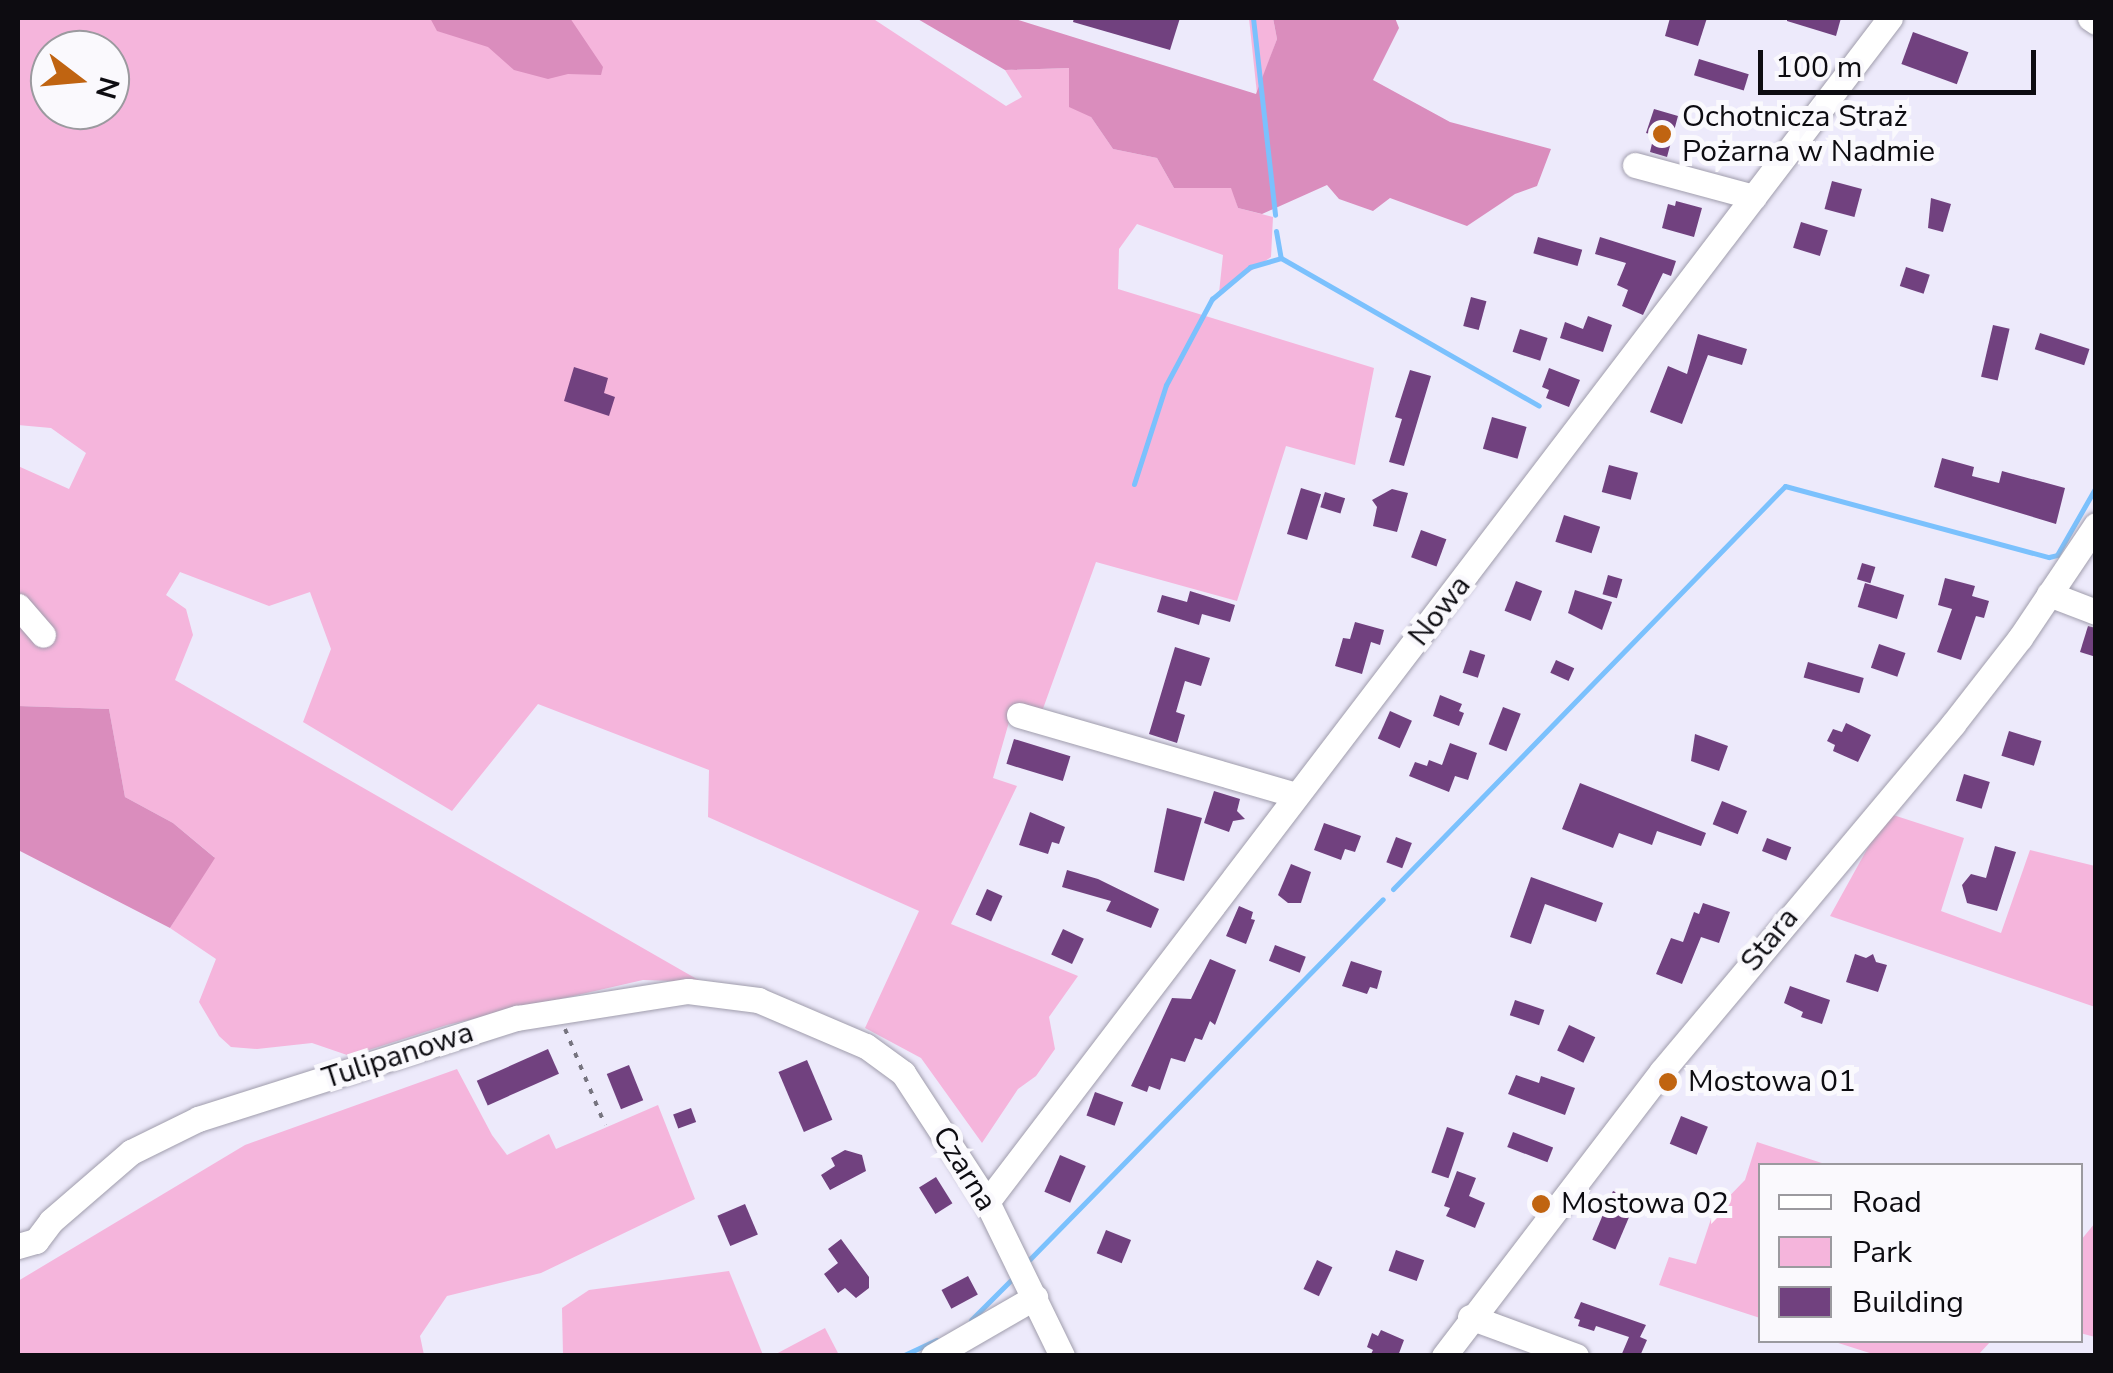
<!DOCTYPE html>
<html>
<head>
<meta charset="utf-8">
<style>
	body { margin:0 }
	#map { position:relative; width:2113px; height:1373px; overflow:hidden; background:#edeafb; font-family:"Nunito Sans",sans-serif }
	div>[style] { position:absolute }
	.green>* { inset:0; background:#f5b5dc }
	.forest>* { inset:0; background:#da8dbd }
	.stream>* { height:5px; margin:-2.5px; padding:0 2.5px; transform-origin:2.5px; border-radius:2.5px; background:#7bc1fd }
	.building>* { inset:0; background:#71417f; transform-origin:0 0 }
	.path>* { height:4px; margin-top:-2px; transform-origin:0; background:repeating-linear-gradient(90deg,#76747f 0 5px,transparent 0 13px) }
	.roads { filter:drop-shadow(0 0 2px #a09dac) drop-shadow(0 0 2px #a09dac) }
	.minor>* { height:25px; margin:-12.5px; padding:0 12.5px; transform-origin:12.5px; border-radius:12.5px; background:#fff }
	.dots>* { width:28px; height:28px; translate:-50% -50%; box-sizing:border-box; border:5px solid #faf9fd; border-radius:50% }
	span { translate:-50% -50%; white-space:nowrap; text-align:center; line-height:1.15; -webkit-text-stroke:10px #faf9fd; paint-order:stroke }
	.poi-label { font-size:30px; color:#0d0c11 }
	.left { translate:0 -50%; text-align:left }
	.street-label { font-size:30px; color:#0d0c11 }
	.frame { position:absolute; inset:0; border:20px solid #0d0c11; pointer-events:none }
	.legend { position:absolute; left:1758px; top:1163px; width:325px; height:180px; box-sizing:border-box; background:#faf9fd; border:2px solid #9b9a9f; margin:0; padding:12px 18px; list-style:none; font-size:30px; color:#0d0c11 }
	.legend li { display:flex; align-items:center; gap:20px; height:50px }
	.legend b { width:50px; border:2px solid #9b9a9f }
	.north { position:absolute; left:30px; top:30px; width:100px; height:100px; box-sizing:border-box; background:#faf9fd; border:2px solid #9b9a9f; border-radius:50%; rotate:106deg; font-size:28px; font-weight:700; line-height:40px; text-align:center; color:#0d0c11 }
	.north::after { content:''; display:block; margin:auto; width:35px; height:45px; background:#c06411; clip-path:polygon(50% 0,100% 100%,50% 72%,0 100%) }
	.scale { position:absolute; left:1758px; top:50px; width:278px; height:45px; box-sizing:border-box; border:5px solid #0d0c11; border-top:0; padding-left:12px; font-size:30px; line-height:35px; white-space:nowrap; color:#0d0c11; -webkit-text-stroke:8px #faf9fd; paint-order:stroke }
</style>
</head>
<body>
<div id="map">
	<div class="green">
		<i style="clip-path:polygon(evenodd,18px 18px,872px 18px,1006px 106px,1022px 97px,1005px 70px,1070px 68px,1091px 117px,1113px 149px,1157px 158px,1174px 188px,1232px 188px,1238px 208px,1273px 217px,1271px 257px,1219px 293px,1223px 255px,1137px 224px,1119px 249px,1118px 289px,1374px 368px,1355px 465px,1286px 446px,1237px 601px,1096px 562px,1036px 728px,1009px 722px,993px 778px,1017px 786px,951px 924px,1078px 976px,1049px 1017px,1055px 1049px,1036px 1076px,1018px 1089px,982px 1143px,921px 1058px,865px 1028px,919px 911px,708px 817px,709px 770px,538px 704px,452px 811px,303px 722px,331px 649px,310px 592px,269px 606px,180px 572px,166px 595px,186px 609px,193px 635px,175px 680px,702px 982px,643px 980px,447px 1025px,350px 1056px,312px 1043px,257px 1049px,231px 1047px,219px 1036px,199px 1002px,216px 959px,170px 928px,214px 857px,173px 823px,125px 797px,109px 709px,18px 706px,18px 466px,69px 489px,86px 453px,51px 428px,18px 425px,18px 18px,50px 50px,110px 50px,110px 110px,50px 110px,50px 50px)"></i>
		<i style="clip-path:polygon(1249px 18px,1273px 18px,1277px 39px,1257px 94px)"></i>
		<i style="clip-path:polygon(1887px 813px,1964px 838px,1941px 911px,2001px 933px,2030px 850px,2095px 866px,2095px 1007px,1830px 916px)"></i>
		<i style="clip-path:polygon(457px 1069px,492px 1135px,507px 1155px,549px 1134px,556px 1149px,658px 1105px,695px 1199px,541px 1273px,447px 1296px,420px 1336px,424px 1355px,18px 1355px,18px 1281px,245px 1145px)"></i>
		<i style="clip-path:polygon(1757px 1142px,1828px 1165px,1760px 1166px,1760px 1318px,1659px 1285px,1669px 1257px,1696px 1264px,1713px 1213px,1745px 1180px)"></i>
		<i style="clip-path:polygon(2095px 1223px,2095px 1337px,2080px 1333px,2081px 1240px)"></i>
		<i style="clip-path:polygon(729px 1271px,763px 1355px,563px 1355px,562px 1308px,589px 1290px)"></i>
		<i style="clip-path:polygon(825px 1328px,839px 1355px,774px 1355px)"></i>
		<i style="clip-path:polygon(1832px 1341px,1991px 1340px,1991px 1341px,1978px 1355px,1879px 1356px)"></i>
	</div>
	<div class="forest">
		<i style="clip-path:polygon(430px 18px,570px 18px,603px 67px,601px 75px,568px 74px,548px 79px,514px 70px,488px 47px,437px 31px)"></i>
		<i style="clip-path:polygon(916px 18px,1012px 18px,1256px 94px,1277px 39px,1273px 18px,1395px 18px,1399px 28px,1373px 80px,1450px 122px,1551px 149px,1537px 186px,1515px 194px,1467px 226px,1390px 198px,1373px 211px,1339px 199px,1327px 185px,1262px 214px,1238px 208px,1231px 188px,1174px 188px,1157px 158px,1113px 149px,1091px 117px,1069px 107px,1069px 68px,1005px 70px)"></i>
		<i style="clip-path:polygon(18px 706px,109px 709px,125px 797px,173px 823px,215px 858px,170px 928px,18px 850px)"></i>
	</div>
	<div class="stream">
		<i style="left:1253px;top:18px;width:198px;rotate:83.6deg"></i>
		<i style="left:1276px;top:231px;width:27px;rotate:80deg"></i>
		<i style="left:1281px;top:258px;width:297px;rotate:29.8deg"></i>
		<i style="left:1134px;top:484px;width:104px;rotate:-72.1deg"></i>
		<i style="left:1166px;top:385px;width:98px;rotate:-61.9deg"></i>
		<i style="left:1212px;top:299px;width:50px;rotate:-40.1deg"></i>
		<i style="left:1250px;top:267px;width:32px;rotate:-16deg"></i>
		<i style="left:1393px;top:889px;width:562px;rotate:-45.79deg"></i>
		<i style="left:1785px;top:486px;width:273px;rotate:15.1deg"></i>
		<i style="left:2049px;top:557px;width:8px;rotate:-14deg"></i>
		<i style="left:2057px;top:555px;width:78px;rotate:-60.2deg"></i>
		<i style="left:1027px;top:1262px;width:508px;rotate:-45.56deg"></i>
		<i style="left:971px;top:1320px;width:59px;rotate:-45deg"></i>
		<i style="left:902px;top:1356px;width:38px;rotate:-25deg"></i>
	</div>
	<div class="building">
		<i style="clip-path:polygon(1074px 18px,1180px 18px,1170px 50px,1073px 22px)"></i>
		<i style="clip-path:polygon(1670px 18px,1707px 18px,1698px 46px,1665px 36px)"></i>
		<i style="clip-path:polygon(1787px 18px,1841px 18px,1836px 36px,1787px 21px)"></i>
		<i style="left:1913px;top:32px;width:59px;height:34px;rotate:20deg"></i>
		<i style="left:1699px;top:59px;width:52px;height:17px;rotate:17deg"></i>
		<i style="clip-path:polygon(1654px 109px,1678px 116px,1667px 157px,1650px 152px,1654px 135px,1646px 133px)"></i>
		<i style="left:1832px;top:181px;width:31px;height:29px;rotate:15deg"></i>
		<i style="clip-path:polygon(1931px 198px,1951px 204px,1943px 232px,1928px 228px)"></i>
		<i style="clip-path:polygon(1676px 201px,1702px 208px,1694px 237px,1662px 228px,1668px 204px,1675px 206px)"></i>
		<i style="left:1801px;top:222px;width:28px;height:27px;rotate:17deg"></i>
		<i style="left:1538px;top:237px;width:46px;height:17px;rotate:16deg"></i>
		<i style="clip-path:polygon(1600px 237px,1676px 261px,1671px 276px,1663px 273px,1643px 315px,1622px 306px,1628px 290px,1617px 285px,1626px 263px,1595px 254px)"></i>
		<i style="left:1906px;top:267px;width:25px;height:20px;rotate:18deg"></i>
		<i style="left:1471px;top:297px;width:16px;height:30px;rotate:15deg"></i>
		<i style="clip-path:polygon(1588px 316px,1612px 325px,1603px 352px,1560px 338px,1565px 322px,1583px 329px)"></i>
		<i style="left:1993px;top:325px;width:17px;height:53px;rotate:13deg"></i>
		<i style="left:1520px;top:329px;width:29px;height:24px;rotate:18deg"></i>
		<i style="left:2040px;top:333px;width:52px;height:17px;rotate:18deg"></i>
		<i style="clip-path:polygon(1698px 334px,1747px 349px,1742px 365px,1708px 355px,1682px 424px,1650px 412px,1668px 366px,1687px 374px)"></i>
		<i style="clip-path:polygon(574px 367px,608px 378px,604px 393px,615px 397px,609px 416px,564px 401px)"></i>
		<i style="clip-path:polygon(1549px 368px,1580px 380px,1569px 407px,1546px 398px,1549px 390px,1542px 387px)"></i>
		<i style="clip-path:polygon(1410px 370px,1431px 376px,1404px 466px,1389px 462px,1402px 419px,1395px 417px)"></i>
		<i style="left:1492px;top:417px;width:36px;height:33px;rotate:16deg"></i>
		<i style="clip-path:polygon(1942px 458px,1974px 467px,1972px 476px,1999px 483px,2002px 471px,2065px 488px,2056px 524px,1934px 487px)"></i>
		<i style="left:1609px;top:465px;width:30px;height:28px;rotate:15deg"></i>
		<i style="left:1301px;top:488px;width:21px;height:48px;rotate:17deg"></i>
		<i style="clip-path:polygon(1392px 489px,1408px 493px,1397px 532px,1373px 526px,1377px 507px,1372px 500px)"></i>
		<i style="left:1325px;top:492px;width:21px;height:16px;rotate:17deg"></i>
		<i style="left:1564px;top:515px;width:38px;height:28px;rotate:18deg"></i>
		<i style="left:1421px;top:530px;width:27px;height:29px;rotate:20deg"></i>
		<i style="left:1862px;top:563px;width:14px;height:17px;rotate:17deg"></i>
		<i style="left:1608px;top:575px;width:15px;height:20px;rotate:16deg"></i>
		<i style="clip-path:polygon(1945px 578px,1975px 586px,1972px 596px,1989px 601px,1984px 618px,1976px 616px,1961px 660px,1937px 652px,1952px 609px,1938px 605px)"></i>
		<i style="left:1516px;top:581px;width:28px;height:32px;rotate:21deg"></i>
		<i style="left:1865px;top:583px;width:41px;height:25px;rotate:17deg"></i>
		<i style="clip-path:polygon(1575px 590px,1612px 602px,1602px 630px,1568px 613px)"></i>
		<i style="clip-path:polygon(1190px 591px,1235px 605px,1230px 622px,1202px 614px,1199px 625px,1157px 612px,1162px 595px,1187px 602px)"></i>
		<i style="clip-path:polygon(1355px 622px,1384px 630px,1380px 645px,1371px 642px,1362px 674px,1335px 666px,1343px 638px,1350px 639px)"></i>
		<i style="clip-path:polygon(2088px 626px,2096px 628px,2096px 657px,2080px 652px)"></i>
		<i style="left:1879px;top:644px;width:28px;height:25px;rotate:19deg"></i>
		<i style="clip-path:polygon(1175px 647px,1210px 658px,1201px 686px,1185px 681px,1176px 712px,1185px 715px,1177px 743px,1149px 734px)"></i>
		<i style="left:1470px;top:650px;width:16px;height:24px;rotate:18deg"></i>
		<i style="left:1556px;top:660px;width:20px;height:14px;rotate:24deg"></i>
		<i style="left:1808px;top:662px;width:58px;height:16px;rotate:16deg"></i>
		<i style="clip-path:polygon(1440px 695px,1462px 704px,1459px 711px,1464px 713px,1459px 726px,1433px 716px)"></i>
		<i style="left:1503px;top:707px;width:19px;height:40px;rotate:21deg"></i>
		<i style="left:1390px;top:711px;width:24px;height:30px;rotate:24deg"></i>
		<i style="clip-path:polygon(1846px 723px,1871px 735px,1858px 762px,1833px 751px,1835px 745px,1827px 741px,1833px 729px,1842px 732px)"></i>
		<i style="left:2009px;top:731px;width:34px;height:26px;rotate:17deg"></i>
		<i style="clip-path:polygon(1695px 734px,1728px 746px,1719px 771px,1691px 761px)"></i>
		<i style="left:1014px;top:739px;width:59px;height:26px;rotate:17deg"></i>
		<i style="clip-path:polygon(1450px 743px,1477px 753px,1468px 780px,1455px 776px,1449px 792px,1409px 776px,1415px 762px,1427px 766px,1429px 760px,1442px 765px)"></i>
		<i style="left:1964px;top:774px;width:27px;height:28px;rotate:17deg"></i>
		<i style="clip-path:polygon(1580px 783px,1706px 833px,1701px 846px,1657px 831px,1652px 845px,1619px 833px,1613px 848px,1562px 829px)"></i>
		<i style="clip-path:polygon(1214px 791px,1240px 799px,1237px 811px,1245px 819px,1233px 821px,1229px 832px,1204px 823px)"></i>
		<i style="left:1722px;top:801px;width:27px;height:25px;rotate:22deg"></i>
		<i style="clip-path:polygon(1167px 808px,1202px 818px,1184px 881px,1154px 872px)"></i>
		<i style="clip-path:polygon(1030px 812px,1065px 827px,1059px 844px,1052px 842px,1048px 854px,1019px 845px)"></i>
		<i style="clip-path:polygon(1324px 823px,1361px 836px,1355px 852px,1345px 849px,1341px 860px,1314px 850px)"></i>
		<i style="left:1396px;top:837px;width:17px;height:27px;rotate:21deg"></i>
		<i style="left:1767px;top:838px;width:26px;height:14px;rotate:21deg"></i>
		<i style="clip-path:polygon(1995px 846px,2016px 852px,1997px 911px,1967px 903px,1962px 885px,1971px 874px,1986px 878px)"></i>
		<i style="clip-path:polygon(1291px 864px,1311px 872px,1301px 903px,1288px 903px,1278px 895px)"></i>
		<i style="clip-path:polygon(1067px 870px,1098px 879px,1159px 909px,1151px 928px,1106px 911px,1111px 901px,1062px 887px)"></i>
		<i style="clip-path:polygon(1531px 877px,1603px 903px,1596px 922px,1545px 904px,1531px 944px,1510px 937px)"></i>
		<i style="left:987px;top:889px;width:17px;height:28px;rotate:24deg"></i>
		<i style="clip-path:polygon(1703px 903px,1730px 912px,1719px 943px,1701px 937px,1682px 984px,1656px 974px,1671px 938px,1683px 942px,1694px 912px,1699px 914px)"></i>
		<i style="clip-path:polygon(1239px 906px,1253px 912px,1251px 919px,1255px 920px,1246px 944px,1226px 936px)"></i>
		<i style="left:1063px;top:929px;width:23px;height:28px;rotate:25deg"></i>
		<i style="left:1275px;top:945px;width:33px;height:17px;rotate:21deg"></i>
		<i style="clip-path:polygon(1855px 954px,1866px 958px,1873px 954px,1876px 962px,1887px 965px,1878px 992px,1846px 982px)"></i>
		<i style="clip-path:polygon(1210px 959px,1236px 970px,1215px 1025px,1210px 1021px,1202px 1040px,1195px 1038px,1185px 1062px,1171px 1058px,1160px 1090px,1149px 1086px,1147px 1092px,1131px 1086px,1172px 998px,1191px 999px)"></i>
		<i style="clip-path:polygon(1351px 961px,1382px 971px,1377px 989px,1370px 987px,1367px 994px,1342px 986px)"></i>
		<i style="clip-path:polygon(1790px 986px,1830px 1000px,1822px 1024px,1801px 1017px,1803px 1012px,1784px 1003px)"></i>
		<i style="left:1515px;top:1000px;width:31px;height:16px;rotate:19deg"></i>
		<i style="left:1569px;top:1025px;width:29px;height:28px;rotate:25deg"></i>
		<i style="left:548px;top:1049px;width:27px;height:78px;rotate:66deg"></i>
		<i style="left:807px;top:1060px;width:65px;height:31px;rotate:67deg"></i>
		<i style="left:629px;top:1065px;width:38px;height:24px;rotate:68deg"></i>
		<i style="clip-path:polygon(1516px 1075px,1539px 1083px,1541px 1076px,1575px 1088px,1565px 1115px,1508px 1094px)"></i>
		<i style="left:1095px;top:1092px;width:30px;height:25px;rotate:20deg"></i>
		<i style="left:691px;top:1108px;width:15px;height:19px;rotate:70deg"></i>
		<i style="left:1681px;top:1116px;width:29px;height:30px;rotate:22deg"></i>
		<i style="left:1447px;top:1127px;width:18px;height:48px;rotate:19deg"></i>
		<i style="left:1513px;top:1132px;width:43px;height:16px;rotate:21deg"></i>
		<i style="clip-path:polygon(845px 1150px,862px 1155px,866px 1171px,830px 1190px,821px 1175px,835px 1166px,831px 1158px)"></i>
		<i style="left:1060px;top:1155px;width:28px;height:40px;rotate:23deg"></i>
		<i style="clip-path:polygon(1457px 1171px,1476px 1178px,1469px 1196px,1485px 1203px,1475px 1228px,1446px 1216px,1450px 1208px,1444px 1206px)"></i>
		<i style="left:936px;top:1177px;width:31px;height:20px;rotate:58deg"></i>
		<i style="left:1613px;top:1191px;width:25px;height:53px;rotate:23deg"></i>
		<i style="left:745px;top:1204px;width:33px;height:30px;rotate:67deg"></i>
		<i style="left:1106px;top:1230px;width:27px;height:25px;rotate:22deg"></i>
		<i style="clip-path:polygon(841px 1239px,869px 1277px,869px 1288px,856px 1298px,845px 1288px,838px 1293px,824px 1274px,838px 1263px,828px 1249px)"></i>
		<i style="left:1396px;top:1250px;width:30px;height:22px;rotate:20deg"></i>
		<i style="left:1317px;top:1260px;width:17px;height:32px;rotate:25deg"></i>
		<i style="left:968px;top:1276px;width:21px;height:30px;rotate:62deg"></i>
		<i style="clip-path:polygon(1581px 1302px,1646px 1325px,1640px 1337px,1647px 1340px,1640px 1356px,1621px 1356px,1629px 1337px,1596px 1326px,1594px 1331px,1578px 1326px,1580px 1320px,1574px 1318px)"></i>
		<i style="clip-path:polygon(1381px 1330px,1404px 1340px,1398px 1356px,1370px 1356px,1373px 1350px,1367px 1347px,1372px 1333px,1378px 1336px)"></i>
	</div>
	<div class="path">
		<i style="left:565px;top:1029px;width:104px;rotate:67.4deg"></i>
	</div>
	<div class="roads">
		<div class="minor">
			<i style="left:2090px;top:18px;width:7px;rotate:34deg"></i>
			<i style="left:1635px;top:165px;width:123px;rotate:15.1deg"></i>
			<i style="left:2049px;top:594px;width:50px;rotate:21deg"></i>
			<i style="left:18px;top:606px;width:38px;rotate:49deg"></i>
			<i style="left:1019px;top:715px;width:289px;rotate:16.1deg"></i>
			<i style="left:987px;top:1202px;width:1489px;rotate:-52.67deg"></i>
			<i style="left:18px;top:1246px;width:19px;rotate:-16deg"></i>
			<i style="left:36px;top:1241px;width:25px;rotate:-53deg"></i>
			<i style="left:51px;top:1221px;width:106px;rotate:-40.8deg"></i>
			<i style="left:131px;top:1152px;width:75px;rotate:-26.2deg"></i>
			<i style="left:198px;top:1119px;width:335px;rotate:-17.6deg"></i>
			<i style="left:517px;top:1018px;width:173px;rotate:-9deg"></i>
			<i style="left:688px;top:991px;width:71px;rotate:7.3deg"></i>
			<i style="left:758px;top:1000px;width:117px;rotate:23.1deg"></i>
			<i style="left:866px;top:1046px;width:46px;rotate:36.1deg"></i>
			<i style="left:903px;top:1073px;width:154px;rotate:56.9deg"></i>
			<i style="left:987px;top:1202px;width:171px;rotate:64deg"></i>
			<i style="left:1470px;top:1317px;width:113px;rotate:20.2deg"></i>
			<i style="left:933px;top:1356px;width:118px;rotate:-30deg"></i>
			<i style="left:1444px;top:1356px;width:359px;rotate:-52.6deg"></i>
			<i style="left:1662px;top:1071px;width:453px;rotate:-50deg"></i>
			<i style="left:1953px;top:724px;width:109px;rotate:-52.1deg"></i>
			<i style="left:2020px;top:638px;width:136px;rotate:-56.1deg"></i>
		</div>
	</div>
	<div class="dots">
		<i style="left:1662px;top:134px;background:#c06411"></i>
		<i style="left:1668px;top:1082px;background:#c06411"></i>
		<i style="left:1541px;top:1204px;background:#c06411"></i>
	</div>
	<div class="poi-label">
		<span class="left" style="left:1682px;top:134px">Ochotnicza Straż<br>Pożarna w Nadmie</span>
		<span class="left" style="left:1688px;top:1082px">Mostowa 01</span>
		<span class="left" style="left:1561px;top:1204px">Mostowa 02</span>
	</div>
	<div class="street-label">
		<span style="left:1440px;top:611px;rotate:-52deg">Nowa</span>
		<span style="left:1770px;top:940px;rotate:-51deg">Stara</span>
		<span style="left:398px;top:1056px;rotate:-18deg">Tulipanowa</span>
		<span style="left:964px;top:1169px;rotate:58deg">Czarna</span>
	</div>
	<div class="frame"></div>
	<ul class="legend">
	<li><b style="height:12px;background:#fff"></b>Road</li>
	<li><b style="height:28px;background:#f5b5dc"></b>Park</li>
	<li><b style="height:28px;background:#71417f"></b>Building</li>
	</ul>
	<div class="north">N</div>
	<div class="scale">100 m</div>
</div>
</body>
</html>
